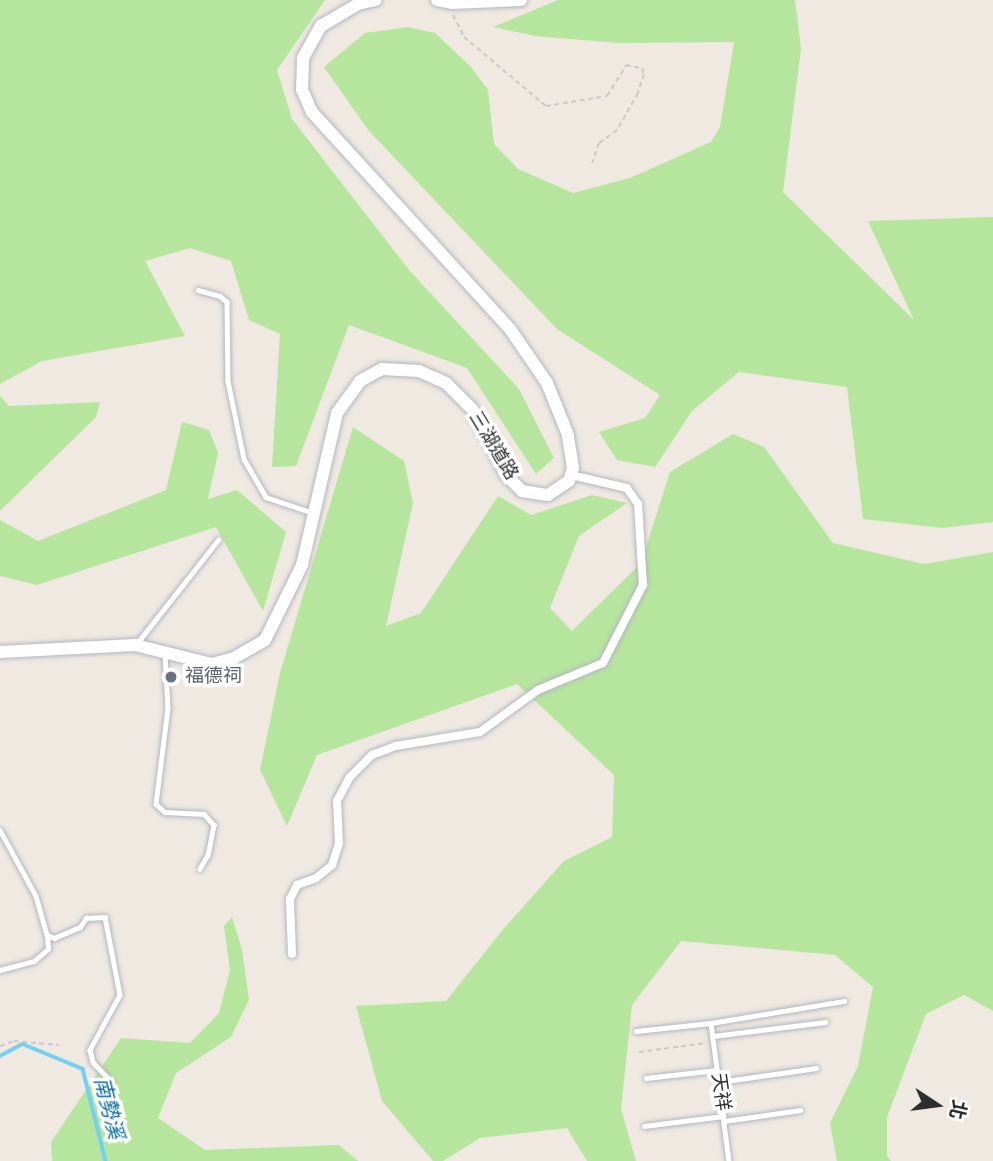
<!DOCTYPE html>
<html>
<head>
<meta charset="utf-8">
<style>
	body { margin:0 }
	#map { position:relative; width:993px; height:1161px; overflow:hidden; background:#efe9e1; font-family:Signika,"Noto Sans TC",sans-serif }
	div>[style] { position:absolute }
	.green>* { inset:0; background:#b6e59e }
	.stream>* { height:3.5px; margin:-1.75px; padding:0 1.75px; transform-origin:1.75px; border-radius:1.75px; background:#75cff0 }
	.path>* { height:2px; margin-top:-1px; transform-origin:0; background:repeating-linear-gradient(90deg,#c9c9c9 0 5px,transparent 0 8.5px) }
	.roads { filter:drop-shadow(0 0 2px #b4b7c1) drop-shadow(0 0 2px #b4b7c1) }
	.lane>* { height:4.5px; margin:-2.25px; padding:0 2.25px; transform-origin:2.25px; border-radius:2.25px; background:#fff }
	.street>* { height:8px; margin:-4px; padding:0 4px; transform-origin:4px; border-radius:4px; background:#fff }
	.secondary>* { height:12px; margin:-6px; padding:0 6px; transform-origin:6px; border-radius:6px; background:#fff }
	.dots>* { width:19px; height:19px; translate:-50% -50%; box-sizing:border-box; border:4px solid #fff; border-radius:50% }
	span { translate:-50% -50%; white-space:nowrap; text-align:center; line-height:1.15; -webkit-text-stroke:7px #fff; paint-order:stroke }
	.street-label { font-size:19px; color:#2e2e2e }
	.worship-label { font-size:19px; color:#5b616d }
	.left { translate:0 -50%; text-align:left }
	.water-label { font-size:21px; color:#0d6fa3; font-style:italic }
	.north { position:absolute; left:902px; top:1070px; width:70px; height:70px; -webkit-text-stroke:5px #fff; paint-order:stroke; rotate:103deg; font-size:19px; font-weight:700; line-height:28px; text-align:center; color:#2e2e2e }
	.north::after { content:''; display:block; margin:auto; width:24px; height:32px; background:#2e2e2e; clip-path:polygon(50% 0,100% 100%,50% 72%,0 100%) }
</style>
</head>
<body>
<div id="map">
	<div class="green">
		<i style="clip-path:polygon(0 0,325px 0,277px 70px,292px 119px,409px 270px,519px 389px,554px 458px,536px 474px,467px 368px,349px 325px,296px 466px,272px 467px,280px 334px,249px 320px,231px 261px,190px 248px,145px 261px,185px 336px,42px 361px,0 384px)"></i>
		<i style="clip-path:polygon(558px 0,795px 0,801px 49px,783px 192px,914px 320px,868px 221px,993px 217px,993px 522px,942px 528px,863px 519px,847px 387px,739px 372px,692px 411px,655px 467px,617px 460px,599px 432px,645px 418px,660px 395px,557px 329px,369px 131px,324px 67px,365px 33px,408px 27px,435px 33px,471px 67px,488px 90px,494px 144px,518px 169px,573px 193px,630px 178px,711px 142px,720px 127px,734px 42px,619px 43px,535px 36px,493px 27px)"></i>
		<i style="clip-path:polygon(0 396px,9px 406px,100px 402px,96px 417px,0 511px)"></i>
		<i style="clip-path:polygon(182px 422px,209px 430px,218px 453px,208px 499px,237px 490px,286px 532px,263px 611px,216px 527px,37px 585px,0 576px,0 520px,38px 541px,166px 490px)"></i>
		<i style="clip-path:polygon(353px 427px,404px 461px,413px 503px,386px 626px,421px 613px,498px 496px,531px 515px,592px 495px,627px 503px,579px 536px,550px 608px,572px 631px,641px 563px,670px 472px,733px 434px,764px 447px,833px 543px,924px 564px,993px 552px,993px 1011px,964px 995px,926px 1014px,887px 1117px,887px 1156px,891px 1161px,837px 1161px,830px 1123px,858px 1066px,873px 987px,835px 955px,681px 941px,632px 1005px,621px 1109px,636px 1161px,587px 1161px,567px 1128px,480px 1138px,443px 1161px,433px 1161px,382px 1101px,356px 1006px,446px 1001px,505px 927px,564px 861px,612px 837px,614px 775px,517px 684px,317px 755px,287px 826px,260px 770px,280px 673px)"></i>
		<i style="clip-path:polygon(232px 917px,242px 950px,249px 1000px,231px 1037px,176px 1073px,158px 1118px,205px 1150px,339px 1145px,358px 1161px,52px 1161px,51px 1142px,121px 1038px,190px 1043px,219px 1013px,230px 970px,224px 926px)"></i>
	</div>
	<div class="stream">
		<i style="left:0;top:1056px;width:26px;rotate:-28deg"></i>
		<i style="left:23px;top:1044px;width:65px;rotate:22.6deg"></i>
		<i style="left:83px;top:1069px;width:95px;rotate:76deg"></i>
	</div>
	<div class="path">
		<i style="left:453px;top:15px;width:25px;rotate:63deg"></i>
		<i style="left:464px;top:37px;width:107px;rotate:40.1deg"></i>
		<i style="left:546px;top:106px;width:62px;rotate:-9.3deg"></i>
		<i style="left:607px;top:96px;width:36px;rotate:-58deg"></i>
		<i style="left:626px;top:65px;width:16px;rotate:11deg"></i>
		<i style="left:642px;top:68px;width:6px;rotate:72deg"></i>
		<i style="left:644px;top:74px;width:20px;rotate:108deg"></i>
		<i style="left:638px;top:93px;width:43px;rotate:119.6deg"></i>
		<i style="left:617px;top:130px;width:22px;rotate:144deg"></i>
		<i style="left:599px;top:143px;width:21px;rotate:109deg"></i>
		<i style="left:0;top:1046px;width:15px;rotate:-20deg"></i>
		<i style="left:14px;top:1041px;width:45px;rotate:5.1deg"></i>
		<i style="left:639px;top:1052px;width:68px;rotate:-7.7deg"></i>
	</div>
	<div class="roads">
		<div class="lane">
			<i style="left:198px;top:290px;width:23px;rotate:15deg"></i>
			<i style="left:220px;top:296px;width:9px;rotate:41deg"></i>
			<i style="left:227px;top:302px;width:79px;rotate:89.3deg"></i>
			<i style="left:228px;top:381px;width:80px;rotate:78.4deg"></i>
			<i style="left:244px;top:459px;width:44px;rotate:59.9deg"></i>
			<i style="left:266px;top:497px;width:50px;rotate:18.8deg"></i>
			<i style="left:138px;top:642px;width:130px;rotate:-51.9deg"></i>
			<i style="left:165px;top:654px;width:54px;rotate:86.8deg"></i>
			<i style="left:168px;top:708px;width:97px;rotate:97.1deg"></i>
			<i style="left:156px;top:804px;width:12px;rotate:42deg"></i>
			<i style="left:165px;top:812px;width:39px;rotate:3deg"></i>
			<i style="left:204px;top:814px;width:15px;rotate:48deg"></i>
			<i style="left:214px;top:825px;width:31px;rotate:101deg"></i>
			<i style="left:208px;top:855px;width:16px;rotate:120deg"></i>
			<i style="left:0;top:830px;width:75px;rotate:61.4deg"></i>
			<i style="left:36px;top:896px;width:41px;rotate:74.2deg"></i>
			<i style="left:47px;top:935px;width:8px;rotate:23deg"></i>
			<i style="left:54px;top:938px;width:28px;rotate:-23deg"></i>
			<i style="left:80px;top:927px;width:11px;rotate:-56deg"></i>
			<i style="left:86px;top:918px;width:19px;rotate:-3deg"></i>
			<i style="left:105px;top:917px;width:79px;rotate:79.1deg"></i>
			<i style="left:120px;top:995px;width:63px;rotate:118.6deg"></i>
			<i style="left:90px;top:1050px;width:12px;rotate:76deg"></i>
			<i style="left:93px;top:1062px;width:26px;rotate:47deg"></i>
			<i style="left:0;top:970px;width:35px;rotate:-15deg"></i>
			<i style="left:34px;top:961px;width:18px;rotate:-41deg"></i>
			<i style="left:48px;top:949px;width:14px;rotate:-94deg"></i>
			<i style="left:711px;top:1023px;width:139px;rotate:82.6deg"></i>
			<i style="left:636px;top:1031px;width:75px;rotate:-6.1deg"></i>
			<i style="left:711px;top:1023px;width:135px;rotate:-9.4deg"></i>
			<i style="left:713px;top:1036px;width:113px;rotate:-7.1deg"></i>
			<i style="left:646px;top:1078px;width:71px;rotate:-6.4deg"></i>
			<i style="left:719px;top:1082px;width:98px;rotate:-8.2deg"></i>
			<i style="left:724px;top:1121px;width:77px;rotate:-8.2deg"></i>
			<i style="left:644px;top:1126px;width:80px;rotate:-7.2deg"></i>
		</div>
		<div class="street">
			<i style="left:292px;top:954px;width:55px;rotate:-92.1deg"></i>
			<i style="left:290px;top:899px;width:16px;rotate:-63deg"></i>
			<i style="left:297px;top:885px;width:20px;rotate:-20deg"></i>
			<i style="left:316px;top:878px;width:21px;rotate:-39deg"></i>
			<i style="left:332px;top:865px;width:23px;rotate:-72deg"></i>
			<i style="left:339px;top:843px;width:42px;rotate:-92.7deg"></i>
			<i style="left:337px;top:801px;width:26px;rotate:-62deg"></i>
			<i style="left:349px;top:778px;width:33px;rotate:-45deg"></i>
			<i style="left:372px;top:755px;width:26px;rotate:-21deg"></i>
			<i style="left:396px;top:746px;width:85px;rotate:-9.5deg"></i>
			<i style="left:480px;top:732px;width:72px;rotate:-35.9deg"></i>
			<i style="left:538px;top:690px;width:70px;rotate:-22.6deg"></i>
			<i style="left:603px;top:663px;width:88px;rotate:-62.9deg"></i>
			<i style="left:643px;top:585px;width:81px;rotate:-93.5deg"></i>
			<i style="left:638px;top:504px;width:19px;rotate:-125deg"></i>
			<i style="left:627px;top:488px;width:57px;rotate:-166.9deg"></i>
		</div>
		<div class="secondary">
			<i style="left:437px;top:0;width:15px;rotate:11deg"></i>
			<i style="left:452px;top:3px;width:69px;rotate:-2.5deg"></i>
			<i style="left:0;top:652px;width:135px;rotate:-3deg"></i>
			<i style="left:135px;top:645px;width:79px;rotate:13.9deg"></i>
			<i style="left:212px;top:664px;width:23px;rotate:-15deg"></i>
			<i style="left:234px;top:658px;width:36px;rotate:-30deg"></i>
			<i style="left:265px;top:640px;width:84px;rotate:-63.7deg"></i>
			<i style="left:302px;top:565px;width:156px;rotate:-77deg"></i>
			<i style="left:337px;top:413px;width:39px;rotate:-54deg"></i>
			<i style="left:360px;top:381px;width:25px;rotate:-29deg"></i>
			<i style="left:382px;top:369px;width:37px;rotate:3deg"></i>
			<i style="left:419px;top:371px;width:30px;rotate:24deg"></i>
			<i style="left:446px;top:383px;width:37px;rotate:45deg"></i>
			<i style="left:472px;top:409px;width:74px;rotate:62.7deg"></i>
			<i style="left:506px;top:475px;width:23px;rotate:45deg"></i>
			<i style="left:522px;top:491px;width:26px;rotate:9deg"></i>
			<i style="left:548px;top:495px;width:25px;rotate:-34deg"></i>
			<i style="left:569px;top:481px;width:14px;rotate:-73deg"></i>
			<i style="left:573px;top:468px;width:33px;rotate:-99deg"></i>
			<i style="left:568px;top:435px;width:56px;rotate:-112deg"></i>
			<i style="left:547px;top:383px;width:65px;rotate:-124.4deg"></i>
			<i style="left:510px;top:329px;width:294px;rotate:-132.4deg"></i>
			<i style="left:312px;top:112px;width:24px;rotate:-114deg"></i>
			<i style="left:302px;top:90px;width:32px;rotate:-88deg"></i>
			<i style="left:303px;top:58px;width:37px;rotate:-61deg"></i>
			<i style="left:321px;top:26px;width:43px;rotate:-30.7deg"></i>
			<i style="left:358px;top:4px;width:18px;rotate:-13deg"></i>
		</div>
	</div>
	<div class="dots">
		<i style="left:171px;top:677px;background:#6b7280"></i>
	</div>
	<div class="street-label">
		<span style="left:493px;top:446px;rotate:59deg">三湖道路</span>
		<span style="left:720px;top:1092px;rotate:82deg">天祥</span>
	</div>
	<div class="worship-label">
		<span class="left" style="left:185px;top:677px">福德祠</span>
	</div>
	<div class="water-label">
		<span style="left:109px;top:1108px;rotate:76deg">南勢溪</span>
	</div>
	<div class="north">北</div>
</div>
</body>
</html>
